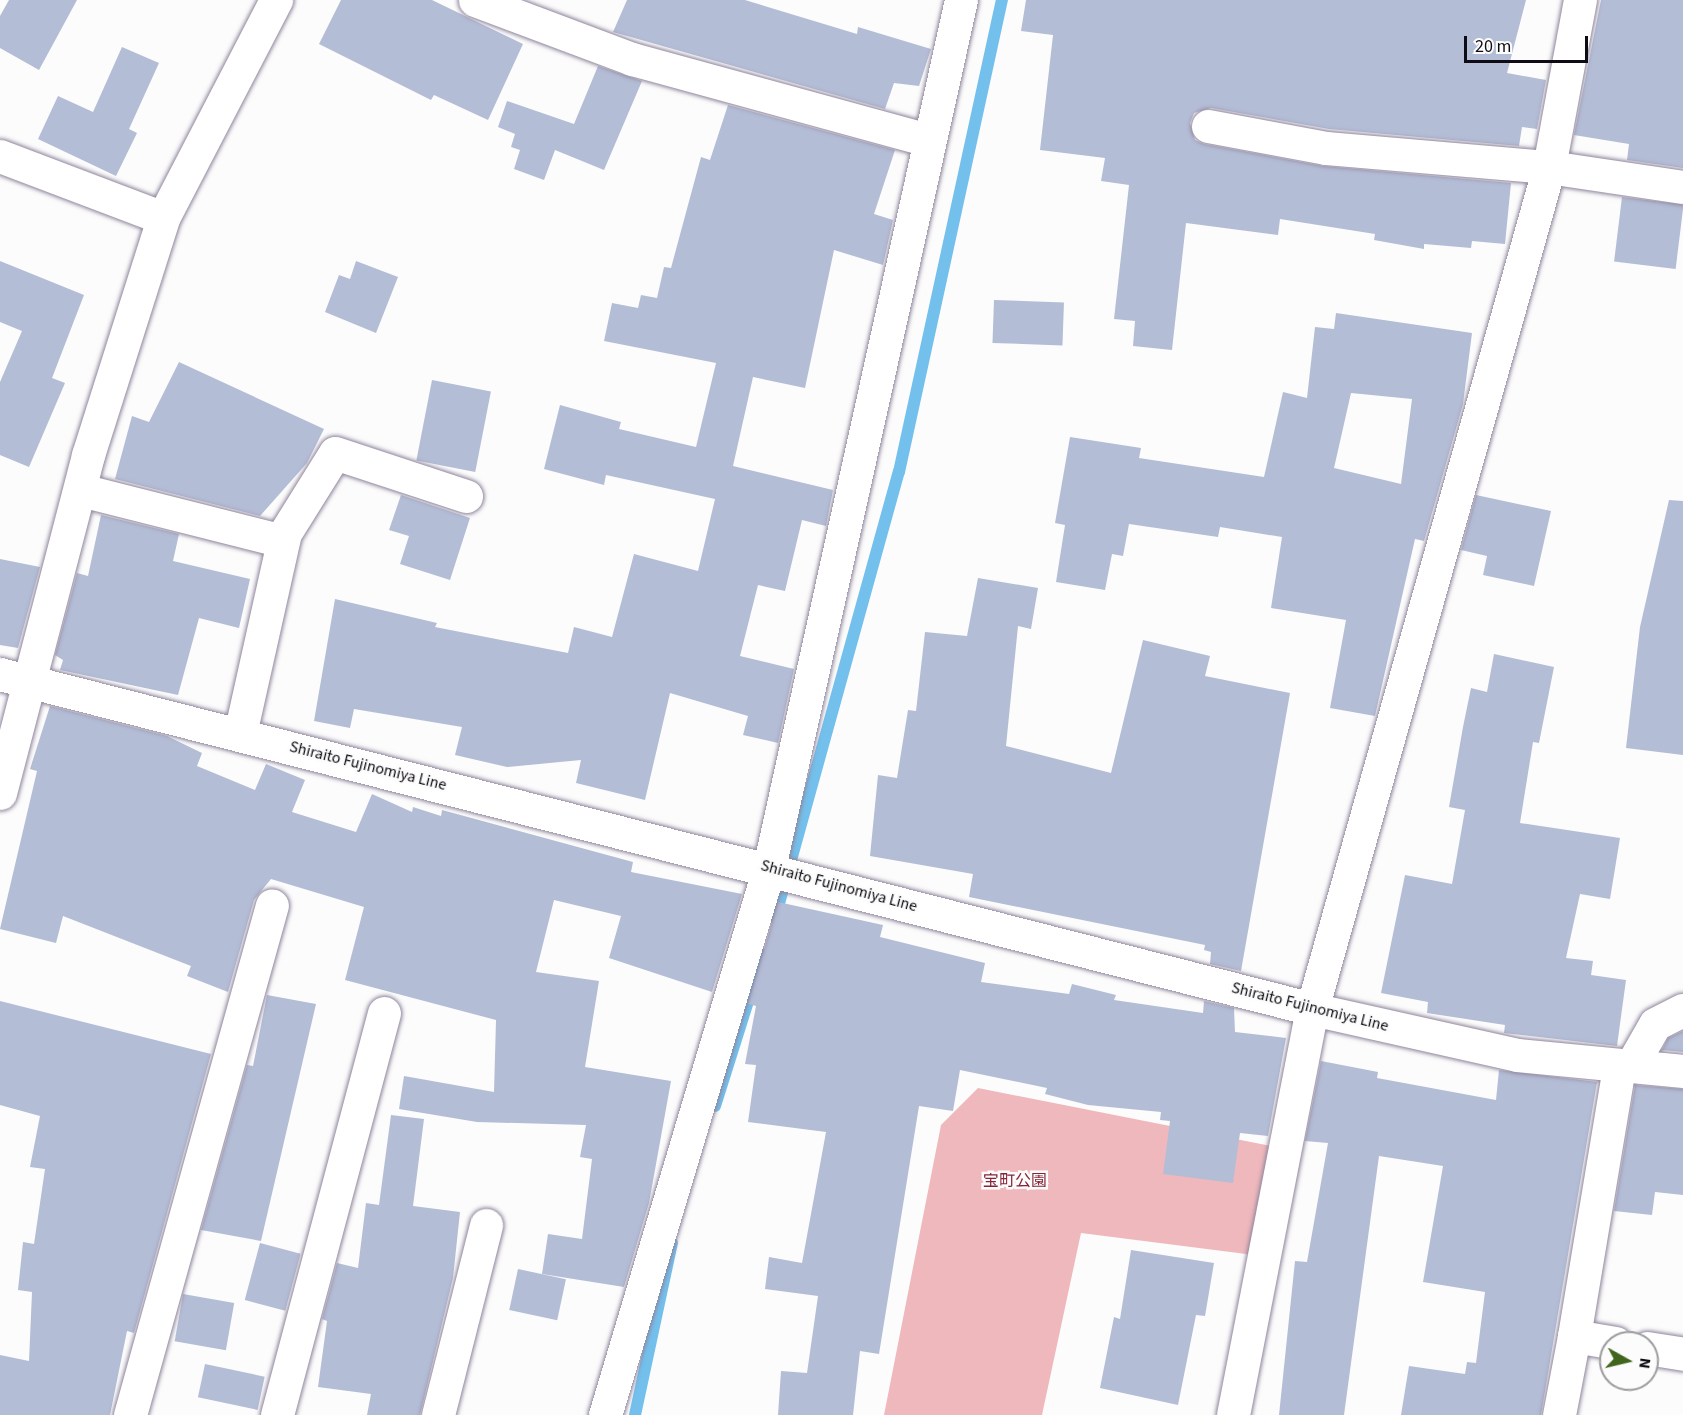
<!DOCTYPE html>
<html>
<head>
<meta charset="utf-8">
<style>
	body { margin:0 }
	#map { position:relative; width:1683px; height:1415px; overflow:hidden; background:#fcfcfc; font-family:"Source Sans 3","Noto Sans JP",sans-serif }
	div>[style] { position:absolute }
	.green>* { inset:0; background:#efb8bc }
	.stream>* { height:12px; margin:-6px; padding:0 6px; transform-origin:6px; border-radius:6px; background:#73c0ec }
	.building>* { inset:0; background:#b4bdd6; transform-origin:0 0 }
	.roads { filter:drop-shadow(0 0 2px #8f859d) drop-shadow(0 0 2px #8f859d) }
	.minor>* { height:33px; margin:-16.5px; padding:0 16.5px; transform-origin:16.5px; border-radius:16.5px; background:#fff }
	.major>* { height:33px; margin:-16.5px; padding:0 16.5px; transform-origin:16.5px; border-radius:16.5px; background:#fff }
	span { translate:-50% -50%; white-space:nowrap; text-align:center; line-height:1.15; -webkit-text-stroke:5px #fcfcfc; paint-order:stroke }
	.street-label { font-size:16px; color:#0f0b14 }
	.park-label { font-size:16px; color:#842538 }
	.north { position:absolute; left:1599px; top:1331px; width:60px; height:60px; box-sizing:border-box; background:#fcfcfc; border:2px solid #9d9c9f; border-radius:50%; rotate:98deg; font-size:16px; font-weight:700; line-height:24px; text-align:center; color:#0f0b14 }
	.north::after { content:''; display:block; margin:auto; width:21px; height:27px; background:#42651e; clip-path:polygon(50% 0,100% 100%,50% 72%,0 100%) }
	.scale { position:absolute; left:1464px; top:36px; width:124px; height:27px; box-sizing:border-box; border:3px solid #0f0b14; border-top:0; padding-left:8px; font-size:18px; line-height:21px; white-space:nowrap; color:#0f0b14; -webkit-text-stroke:4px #fcfcfc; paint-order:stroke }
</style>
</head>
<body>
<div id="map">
	<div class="green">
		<i style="clip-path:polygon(978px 1088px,1271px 1146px,1254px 1255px,1081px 1233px,1042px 1415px,884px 1415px,941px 1125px)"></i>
	</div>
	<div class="stream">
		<i style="left:775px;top:918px;width:463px;rotate:-74.5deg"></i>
		<i style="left:899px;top:472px;width:483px;rotate:-77.7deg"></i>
		<i style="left:715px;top:1106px;width:159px;rotate:-72.5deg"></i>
		<i style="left:635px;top:1415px;width:176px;rotate:-77.9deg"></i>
	</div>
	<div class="building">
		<i style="clip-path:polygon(9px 0,77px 0,39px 70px,0 48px,0 16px)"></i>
		<i style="clip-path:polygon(341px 0,432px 0,523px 44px,488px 120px,434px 95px,431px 100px,319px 44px)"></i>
		<i style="clip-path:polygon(627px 0,745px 0,857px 34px,858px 27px,931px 49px,919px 86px,894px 83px,885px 109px,613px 32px)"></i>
		<i style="clip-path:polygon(1026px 0,1526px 0,1507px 73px,1546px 80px,1537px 129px,1522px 127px,1519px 146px,1329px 129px,1211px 108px,1194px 113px,1190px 123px,1195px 140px,1204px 144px,1323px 166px,1511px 183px,1505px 244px,1472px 241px,1471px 248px,1424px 244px,1424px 249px,1374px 240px,1375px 234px,1280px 219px,1278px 235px,1186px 223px,1172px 350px,1133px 346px,1135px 321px,1114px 319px,1129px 185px,1101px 181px,1105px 158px,1040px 150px,1053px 35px,1021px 31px)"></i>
		<i style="clip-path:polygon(1601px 0,1683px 0,1683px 168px,1627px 160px,1629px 144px,1574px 135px)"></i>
		<i style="clip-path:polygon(122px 47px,159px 63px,129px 129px,137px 133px,116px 176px,38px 139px,58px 96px,93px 112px)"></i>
		<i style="clip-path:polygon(598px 66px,642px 81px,604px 170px,555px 150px,544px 180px,514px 169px,520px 150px,511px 147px,515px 134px,498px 127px,507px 101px,574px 124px)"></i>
		<i style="clip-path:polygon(728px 105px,895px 150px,874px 214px,893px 220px,883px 265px,834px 250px,805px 388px,753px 377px,733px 466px,833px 490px,826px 526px,802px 520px,785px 591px,758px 585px,740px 656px,794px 669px,778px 743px,743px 735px,748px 716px,670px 693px,645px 800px,576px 783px,581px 760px,507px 767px,455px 755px,462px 727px,354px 709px,350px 728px,314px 721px,335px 599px,437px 623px,435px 627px,568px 653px,574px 627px,612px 637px,634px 554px,698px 571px,715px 499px,606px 475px,604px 485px,544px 469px,560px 405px,621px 422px,619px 429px,696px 447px,716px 363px,604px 341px,612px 303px,638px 308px,641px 295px,657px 298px,664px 267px,671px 268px,701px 157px,710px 160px)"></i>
		<i style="left:1622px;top:197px;width:62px;height:65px;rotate:7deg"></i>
		<i style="clip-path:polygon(0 261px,84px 295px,52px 378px,65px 383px,29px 467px,0 455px,0 382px,22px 331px,0 322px)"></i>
		<i style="clip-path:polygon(356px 261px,398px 277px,376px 333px,325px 312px,339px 275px,350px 279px)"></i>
		<i style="left:994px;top:300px;width:70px;height:43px;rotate:2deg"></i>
		<i style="clip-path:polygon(evenodd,1336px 313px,1472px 333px,1463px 404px,1424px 541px,1415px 539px,1375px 716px,1330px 708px,1346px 620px,1271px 608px,1282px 537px,1220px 527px,1218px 537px,1129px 524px,1123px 556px,1112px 554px,1105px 590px,1056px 582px,1065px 525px,1055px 523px,1070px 437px,1141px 448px,1139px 458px,1264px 477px,1283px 392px,1307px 398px,1315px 327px,1334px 329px,1336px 313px,1351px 393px,1412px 399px,1401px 484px,1334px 468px,1351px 393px)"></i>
		<i style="clip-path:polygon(179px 362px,324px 429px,307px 463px,260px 516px,115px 479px,132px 416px,149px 422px)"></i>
		<i style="left:432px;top:380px;width:60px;height:82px;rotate:11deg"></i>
		<i style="clip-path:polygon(401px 495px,470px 518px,450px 580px,400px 564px,409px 536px,389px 530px)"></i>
		<i style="clip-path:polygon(1476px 495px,1551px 511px,1534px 586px,1483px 575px,1487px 556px,1461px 550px)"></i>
		<i style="clip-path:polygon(1669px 500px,1683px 501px,1683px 755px,1626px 748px,1640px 627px)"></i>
		<i style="clip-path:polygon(101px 515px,179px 534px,173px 561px,250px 579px,239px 628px,199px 618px,178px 695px,60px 670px,63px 660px,55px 655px,77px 573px,88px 576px)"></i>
		<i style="clip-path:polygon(0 559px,40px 567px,18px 648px,0 645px)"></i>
		<i style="clip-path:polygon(978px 578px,1038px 588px,1031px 629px,1018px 626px,1006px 746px,1111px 773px,1143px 640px,1210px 656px,1205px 676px,1290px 693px,1241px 971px,1210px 964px,1211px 952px,1204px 950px,1205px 945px,969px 897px,973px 874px,870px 856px,878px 775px,897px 778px,908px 710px,916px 711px,925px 632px,967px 636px)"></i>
		<i style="clip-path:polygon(1494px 654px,1554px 667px,1539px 743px,1533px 742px,1520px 823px,1620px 838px,1610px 899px,1580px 894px,1566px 958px,1593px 961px,1591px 975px,1626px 980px,1617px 1046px,1504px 1033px,1505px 1025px,1427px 1013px,1428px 1002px,1381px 993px,1405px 875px,1452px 884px,1465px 810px,1449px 807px,1463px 727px,1471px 688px,1487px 692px)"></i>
		<i style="clip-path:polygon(50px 706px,167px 736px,202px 753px,197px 766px,255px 790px,266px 764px,305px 780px,292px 812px,356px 832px,372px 794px,412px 812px,413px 807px,441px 816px,442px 810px,633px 862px,631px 872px,742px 894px,712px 992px,609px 958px,621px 916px,554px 900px,536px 972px,599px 981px,585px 1067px,671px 1081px,649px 1203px,624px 1287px,542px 1274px,548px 1234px,582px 1239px,592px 1159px,580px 1157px,586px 1125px,477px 1122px,399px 1109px,404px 1076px,494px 1092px,496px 1020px,345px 980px,364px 907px,271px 879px,254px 900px,228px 992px,187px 976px,191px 966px,63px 916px,56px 943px,0 929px,37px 771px,30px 769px)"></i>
		<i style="clip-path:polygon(778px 902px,883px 925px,880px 937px,985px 963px,981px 982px,1069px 994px,1072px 984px,1116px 995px,1114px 1000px,1203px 1013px,1204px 1001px,1234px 1008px,1235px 1032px,1286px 1038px,1268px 1136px,1240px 1133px,1233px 1183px,1163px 1174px,1170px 1121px,1160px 1120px,1161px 1112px,1088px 1105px,1045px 1094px,1047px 1088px,960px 1070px,953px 1111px,919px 1106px,879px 1354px,860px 1351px,853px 1415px,778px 1415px,781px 1371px,807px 1373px,818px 1296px,765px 1289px,769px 1257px,802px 1263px,826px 1132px,748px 1122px,756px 1065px,745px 1064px,756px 1006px,748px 1004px)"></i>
		<i style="clip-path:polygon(267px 995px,316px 1004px,261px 1241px,201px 1230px,247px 1065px,253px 1066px)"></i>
		<i style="clip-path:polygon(0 1001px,211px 1054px,134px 1333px,127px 1331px,110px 1415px,0 1415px,0 1355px,29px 1361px,32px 1292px,18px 1290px,23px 1242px,34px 1244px,45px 1169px,30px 1167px,40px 1116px,0 1105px)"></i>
		<i style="clip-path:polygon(1683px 1031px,1683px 1052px,1662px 1050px,1668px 1038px)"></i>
		<i style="clip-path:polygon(1321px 1061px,1378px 1072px,1377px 1078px,1496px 1100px,1499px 1070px,1597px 1082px,1541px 1415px,1401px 1415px,1409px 1366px,1465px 1374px,1467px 1362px,1476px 1363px,1485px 1292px,1423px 1282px,1443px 1166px,1379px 1156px,1344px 1415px,1279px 1415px,1295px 1261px,1307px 1262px,1328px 1143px,1305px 1141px)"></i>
		<i style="clip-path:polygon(1635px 1085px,1683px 1089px,1683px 1195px,1655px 1192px,1652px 1215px,1614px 1211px)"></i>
		<i style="clip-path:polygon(391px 1115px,424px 1119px,413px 1206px,460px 1212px,453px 1278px,420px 1415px,367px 1415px,371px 1394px,318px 1387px,327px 1321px,322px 1319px,337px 1263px,358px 1268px,366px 1203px,379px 1205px)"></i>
		<i style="left:260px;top:1243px;width:42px;height:59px;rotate:15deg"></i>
		<i style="clip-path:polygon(1131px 1250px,1214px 1263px,1205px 1316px,1196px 1315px,1178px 1405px,1100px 1388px,1114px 1317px,1120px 1319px)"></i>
		<i style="left:518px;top:1269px;width:49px;height:42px;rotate:12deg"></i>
		<i style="left:183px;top:1294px;width:52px;height:48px;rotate:10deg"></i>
		<i style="left:205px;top:1364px;width:61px;height:34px;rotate:12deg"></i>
	</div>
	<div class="roads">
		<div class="minor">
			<i style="left:475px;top:0;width:168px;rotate:20.6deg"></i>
			<i style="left:632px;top:59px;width:307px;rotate:15.3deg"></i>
			<i style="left:1208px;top:126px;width:120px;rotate:10.6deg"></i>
			<i style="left:1326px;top:148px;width:224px;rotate:4.9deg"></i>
			<i style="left:1549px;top:167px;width:135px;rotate:8.5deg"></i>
			<i style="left:0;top:156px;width:174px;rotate:20.8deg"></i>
			<i style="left:81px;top:490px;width:208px;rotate:14.2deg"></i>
			<i style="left:240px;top:734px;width:206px;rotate:-77.4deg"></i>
			<i style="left:285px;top:533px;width:94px;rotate:-58deg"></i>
			<i style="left:335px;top:453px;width:138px;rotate:18.2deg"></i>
			<i style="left:0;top:793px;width:349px;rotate:-75.4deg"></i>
			<i style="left:88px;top:455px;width:249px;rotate:-72.4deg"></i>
			<i style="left:163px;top:218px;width:246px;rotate:-62.6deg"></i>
			<i style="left:1631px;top:1066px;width:48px;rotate:-60.3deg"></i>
			<i style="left:1655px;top:1024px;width:31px;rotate:-27deg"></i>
			<i style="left:1574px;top:1336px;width:274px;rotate:-80.5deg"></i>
			<i style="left:1647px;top:1348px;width:36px;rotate:9deg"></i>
			<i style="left:130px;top:1415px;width:529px;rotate:-74.44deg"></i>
			<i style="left:277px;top:1415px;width:416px;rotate:-75.1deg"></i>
			<i style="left:438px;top:1415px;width:196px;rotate:-75.8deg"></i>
			<i style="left:605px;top:1415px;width:571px;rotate:-73.31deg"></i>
			<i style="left:769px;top:868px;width:889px;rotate:-77.53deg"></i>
			<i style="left:1233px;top:1415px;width:414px;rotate:-79deg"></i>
			<i style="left:1312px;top:1009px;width:875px;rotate:-74.28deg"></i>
			<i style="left:1549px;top:167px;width:170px;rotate:-79.5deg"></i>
			<i style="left:1559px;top:1415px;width:80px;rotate:-79.2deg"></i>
			<i style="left:1574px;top:1336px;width:42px;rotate:9.7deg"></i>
		</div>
		<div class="major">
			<i style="left:0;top:674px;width:1354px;rotate:14.32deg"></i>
			<i style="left:1312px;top:1009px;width:210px;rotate:12.6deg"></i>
			<i style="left:1517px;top:1055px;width:167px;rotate:5.5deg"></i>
		</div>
	</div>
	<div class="street-label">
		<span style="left:368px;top:766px;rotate:14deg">Shiraito Fujinomiya Line</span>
		<span style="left:839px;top:886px;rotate:15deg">Shiraito Fujinomiya Line</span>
		<span style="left:1310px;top:1007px;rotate:14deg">Shiraito Fujinomiya Line</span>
	</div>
	<div class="park-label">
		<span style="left:1015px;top:1181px">宝町公園</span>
	</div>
	<div class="north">N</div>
	<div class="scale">20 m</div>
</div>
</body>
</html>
